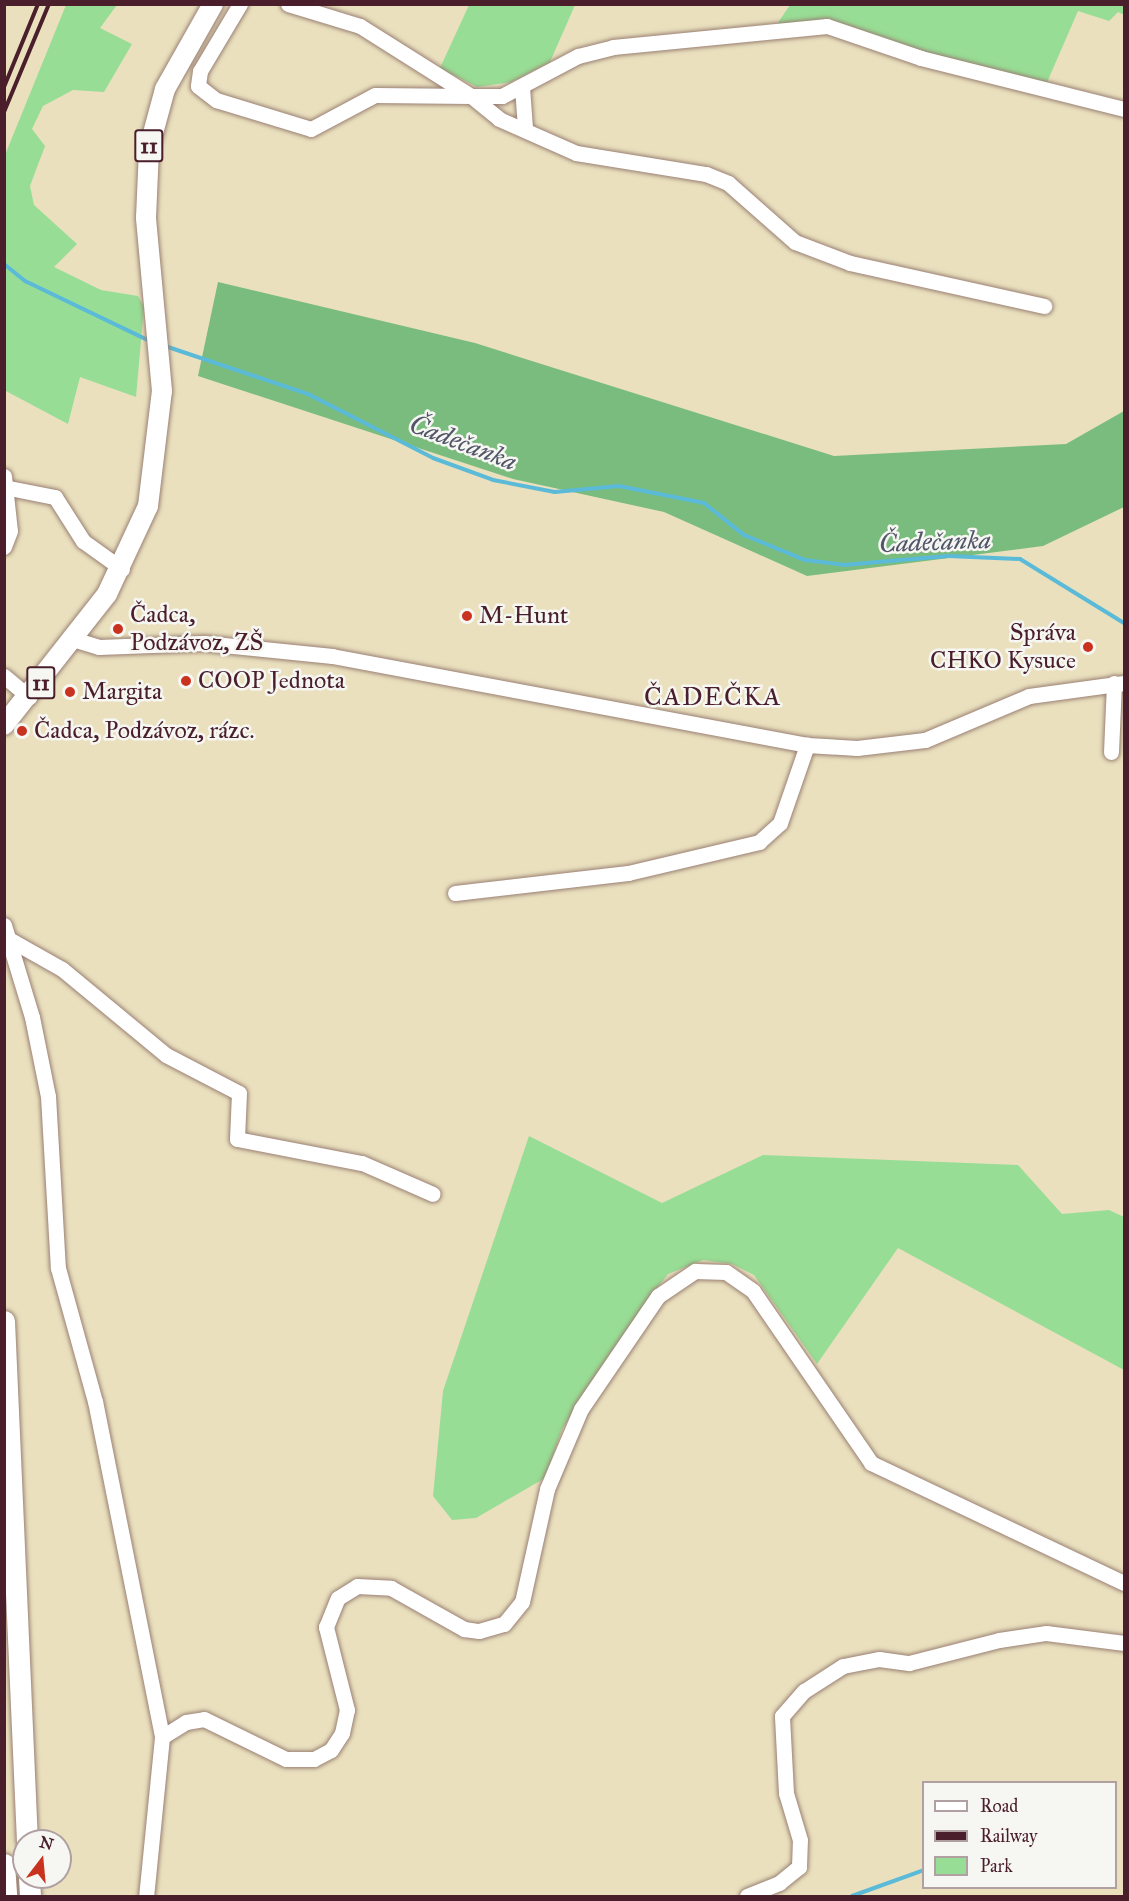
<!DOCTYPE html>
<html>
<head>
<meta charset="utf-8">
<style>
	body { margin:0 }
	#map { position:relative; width:1129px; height:1901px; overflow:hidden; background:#eae0be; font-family:"IM FELL Great Primer",serif }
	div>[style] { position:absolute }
	.green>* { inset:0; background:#98dd95 }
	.forest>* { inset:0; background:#7abc7e }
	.stream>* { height:4px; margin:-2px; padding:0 2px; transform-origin:2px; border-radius:2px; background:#5abad8 }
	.roads { filter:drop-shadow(0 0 2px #9a8074) drop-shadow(0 0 2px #9a8074) }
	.minor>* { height:15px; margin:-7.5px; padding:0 7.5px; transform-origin:7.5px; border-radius:7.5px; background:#fff }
	.major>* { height:20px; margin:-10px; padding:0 10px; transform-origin:10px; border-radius:10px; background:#fff }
	.highway>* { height:21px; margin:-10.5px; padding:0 10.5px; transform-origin:10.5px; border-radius:10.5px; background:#fff }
	.rail>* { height:4px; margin:-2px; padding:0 2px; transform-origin:2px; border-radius:2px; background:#4a1f2b }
	.dots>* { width:16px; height:16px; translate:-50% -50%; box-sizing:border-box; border:3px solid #f6f6f2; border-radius:50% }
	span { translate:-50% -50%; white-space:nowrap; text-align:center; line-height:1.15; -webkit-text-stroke:5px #f6f6f2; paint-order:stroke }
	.shield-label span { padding:2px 4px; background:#f6f6f2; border:2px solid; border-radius:4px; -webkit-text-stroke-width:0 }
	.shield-label { font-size:22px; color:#4a1f2b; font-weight:700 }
	.poi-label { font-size:24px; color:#4a1f2b }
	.left { translate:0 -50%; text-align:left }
	.right { translate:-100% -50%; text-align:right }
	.water-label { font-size:26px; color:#505568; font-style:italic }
	.neighbourhood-label { font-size:26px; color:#4a1f2b; letter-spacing:1.5px }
	.frame { position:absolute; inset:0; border:6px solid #4a1f2b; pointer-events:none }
	.legend { position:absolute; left:922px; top:1781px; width:195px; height:108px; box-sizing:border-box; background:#f6f6f2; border:2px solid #b1a0a2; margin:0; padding:8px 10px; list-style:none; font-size:18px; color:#4a1f2b }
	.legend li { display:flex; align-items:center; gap:12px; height:30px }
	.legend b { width:30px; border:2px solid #b1a0a2 }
	.north { position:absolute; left:12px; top:1829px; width:60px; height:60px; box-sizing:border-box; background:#f6f6f2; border:2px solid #b1a0a2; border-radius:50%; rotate:16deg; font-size:16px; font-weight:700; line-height:24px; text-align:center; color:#4a1f2b }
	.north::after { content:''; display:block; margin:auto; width:21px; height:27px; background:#c8321e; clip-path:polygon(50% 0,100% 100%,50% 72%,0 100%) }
</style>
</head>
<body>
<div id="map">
	<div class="green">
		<i style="clip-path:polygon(66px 5px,117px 5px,100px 28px,132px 44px,104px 92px,73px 90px,43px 106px,32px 129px,45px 146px,30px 186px,34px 205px,77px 244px,54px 267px,101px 290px,138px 296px,144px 307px,136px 397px,80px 377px,68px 424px,4px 390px,5px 155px)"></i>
		<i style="clip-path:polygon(469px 5px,575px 5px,550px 62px,511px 82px,477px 87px,440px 68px)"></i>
		<i style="clip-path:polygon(790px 5px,1124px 5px,1124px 15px,1118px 12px,1109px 21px,1078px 11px,1045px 87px,825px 23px,777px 24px)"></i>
		<i style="clip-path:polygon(529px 1136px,662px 1203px,763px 1155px,1018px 1165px,1062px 1214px,1109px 1210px,1124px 1217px,1124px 1370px,898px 1248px,817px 1364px,754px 1275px,732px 1264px,703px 1260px,668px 1274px,643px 1306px,562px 1429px,545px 1478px,476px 1518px,452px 1520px,433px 1496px,443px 1391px)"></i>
	</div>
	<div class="forest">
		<i style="clip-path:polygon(218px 282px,475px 343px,834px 456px,1066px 444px,1124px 411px,1124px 507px,1043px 546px,807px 576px,664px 512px,513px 479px,198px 376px)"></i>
	</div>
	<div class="stream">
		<i style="left:4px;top:264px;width:27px;rotate:39deg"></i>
		<i style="left:25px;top:281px;width:141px;rotate:25.7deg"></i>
		<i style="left:165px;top:346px;width:151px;rotate:18.6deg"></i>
		<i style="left:308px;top:394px;width:140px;rotate:27.1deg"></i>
		<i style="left:433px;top:458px;width:64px;rotate:20.1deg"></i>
		<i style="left:493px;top:480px;width:63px;rotate:11deg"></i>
		<i style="left:555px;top:492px;width:64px;rotate:-5.4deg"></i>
		<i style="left:619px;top:486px;width:87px;rotate:11.3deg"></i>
		<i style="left:704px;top:503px;width:51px;rotate:38.7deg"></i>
		<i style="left:744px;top:535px;width:66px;rotate:22.3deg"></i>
		<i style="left:805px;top:560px;width:38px;rotate:7deg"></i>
		<i style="left:843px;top:565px;width:105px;rotate:-4.9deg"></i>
		<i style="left:948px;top:556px;width:72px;rotate:2.4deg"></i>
		<i style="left:1020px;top:559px;width:122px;rotate:31.6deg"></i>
		<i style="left:852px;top:1896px;width:77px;rotate:-19.9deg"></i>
	</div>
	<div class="roads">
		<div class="minor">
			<i style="left:240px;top:4px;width:78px;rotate:120.8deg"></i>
			<i style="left:200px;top:71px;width:15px;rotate:98deg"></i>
			<i style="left:198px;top:86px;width:23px;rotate:38deg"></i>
			<i style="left:216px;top:100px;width:99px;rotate:17deg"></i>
			<i style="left:311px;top:129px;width:72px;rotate:-28deg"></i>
			<i style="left:375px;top:95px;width:96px;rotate:0.6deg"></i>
			<i style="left:471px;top:96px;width:36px;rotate:39deg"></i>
			<i style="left:499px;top:119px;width:84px;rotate:23.8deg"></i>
			<i style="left:576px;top:153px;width:132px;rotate:9.2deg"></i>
			<i style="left:706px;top:174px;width:24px;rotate:22deg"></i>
			<i style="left:728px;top:183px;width:89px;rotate:41.4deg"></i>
			<i style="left:795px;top:242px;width:59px;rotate:20.9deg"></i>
			<i style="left:850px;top:263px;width:199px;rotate:12.5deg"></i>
			<i style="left:288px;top:4px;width:75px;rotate:17deg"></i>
			<i style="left:360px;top:26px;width:131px;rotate:32.2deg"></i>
			<i style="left:471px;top:96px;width:31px"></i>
			<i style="left:502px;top:96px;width:86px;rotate:-27.8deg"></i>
			<i style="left:578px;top:56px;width:36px;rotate:-14deg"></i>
			<i style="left:613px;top:47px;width:215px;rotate:-5.6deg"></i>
			<i style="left:827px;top:26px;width:99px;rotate:18.8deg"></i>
			<i style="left:921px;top:58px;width:209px;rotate:14.1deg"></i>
			<i style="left:522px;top:87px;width:41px;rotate:85.8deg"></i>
			<i style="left:4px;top:476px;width:55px;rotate:83.8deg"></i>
			<i style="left:10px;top:531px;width:17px;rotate:111deg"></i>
			<i style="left:9px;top:488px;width:47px;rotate:11.1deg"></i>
			<i style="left:55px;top:497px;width:52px;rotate:57.5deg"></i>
			<i style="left:83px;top:541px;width:48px;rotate:35.7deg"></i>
			<i style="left:76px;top:640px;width:24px;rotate:17deg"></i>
			<i style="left:99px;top:647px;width:105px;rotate:-2.2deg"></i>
			<i style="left:204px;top:643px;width:129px;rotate:5.8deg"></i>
			<i style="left:332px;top:656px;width:483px;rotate:10.6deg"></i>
			<i style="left:807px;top:745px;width:50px;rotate:3.4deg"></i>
			<i style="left:857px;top:748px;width:68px;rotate:-6.7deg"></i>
			<i style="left:925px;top:740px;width:113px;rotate:-22.9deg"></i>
			<i style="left:1029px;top:696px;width:96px;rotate:-7.8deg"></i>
			<i style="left:4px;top:676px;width:33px;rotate:40deg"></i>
			<i style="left:1111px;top:752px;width:69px;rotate:-87.5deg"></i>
			<i style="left:455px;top:893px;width:174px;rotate:-6.6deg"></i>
			<i style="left:628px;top:873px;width:135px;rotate:-13.3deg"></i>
			<i style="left:759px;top:842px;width:28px;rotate:-42deg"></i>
			<i style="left:780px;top:823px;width:83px;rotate:-70.9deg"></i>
			<i style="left:4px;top:925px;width:96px;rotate:73.1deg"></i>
			<i style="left:32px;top:1017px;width:81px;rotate:78.6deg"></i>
			<i style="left:48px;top:1096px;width:172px;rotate:86.7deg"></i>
			<i style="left:58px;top:1268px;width:138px;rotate:74.5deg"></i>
			<i style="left:95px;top:1401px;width:343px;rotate:78.7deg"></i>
			<i style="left:162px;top:1737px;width:160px;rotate:95.7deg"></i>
			<i style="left:7px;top:938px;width:63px;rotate:29.4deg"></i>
			<i style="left:62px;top:969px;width:135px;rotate:39.6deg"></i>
			<i style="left:166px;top:1055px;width:82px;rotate:27.5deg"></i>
			<i style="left:239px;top:1093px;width:46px;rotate:92.5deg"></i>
			<i style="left:237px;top:1139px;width:127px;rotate:10.9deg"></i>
			<i style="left:362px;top:1163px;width:77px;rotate:23.6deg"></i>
			<i style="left:162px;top:1737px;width:28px;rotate:-32deg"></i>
			<i style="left:186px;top:1722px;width:18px;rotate:-9deg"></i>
			<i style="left:204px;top:1719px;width:91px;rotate:26deg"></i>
			<i style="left:286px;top:1759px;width:28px"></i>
			<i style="left:314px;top:1759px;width:19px;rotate:-28deg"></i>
			<i style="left:331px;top:1750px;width:20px;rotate:-57deg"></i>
			<i style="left:342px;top:1733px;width:24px;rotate:-78deg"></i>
			<i style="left:347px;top:1710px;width:86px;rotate:-104.2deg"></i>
			<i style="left:326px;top:1627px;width:31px;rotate:-68deg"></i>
			<i style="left:338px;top:1598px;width:22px;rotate:-32deg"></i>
			<i style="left:357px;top:1586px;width:34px;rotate:3deg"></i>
			<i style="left:391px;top:1588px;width:84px;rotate:29.3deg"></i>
			<i style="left:464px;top:1629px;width:15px;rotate:8deg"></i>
			<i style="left:479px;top:1631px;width:26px;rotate:-16deg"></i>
			<i style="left:504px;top:1624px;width:28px;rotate:-51deg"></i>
			<i style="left:522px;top:1602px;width:116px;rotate:-77.5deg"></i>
			<i style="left:547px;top:1489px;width:87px;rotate:-67deg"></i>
			<i style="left:581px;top:1409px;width:137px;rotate:-55.7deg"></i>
			<i style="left:658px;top:1296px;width:45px;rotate:-34deg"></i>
			<i style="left:695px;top:1271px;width:31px;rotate:2deg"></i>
			<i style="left:726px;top:1272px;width:33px;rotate:35deg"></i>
			<i style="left:753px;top:1291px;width:209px;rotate:55.5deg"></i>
			<i style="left:871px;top:1463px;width:280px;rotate:25.4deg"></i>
			<i style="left:747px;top:1896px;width:35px;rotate:-22deg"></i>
			<i style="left:779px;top:1883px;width:26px;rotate:-39deg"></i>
			<i style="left:799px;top:1867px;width:27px;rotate:-88deg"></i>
			<i style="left:800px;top:1840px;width:49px;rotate:-106.6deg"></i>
			<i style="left:786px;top:1793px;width:77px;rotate:-93deg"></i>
			<i style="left:782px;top:1716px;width:33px;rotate:-49deg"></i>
			<i style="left:804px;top:1691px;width:46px;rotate:-32.7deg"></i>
			<i style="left:843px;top:1666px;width:37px;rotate:-11deg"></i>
			<i style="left:879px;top:1659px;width:30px;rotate:8deg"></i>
			<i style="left:909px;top:1663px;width:93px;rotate:-14.3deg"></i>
			<i style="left:999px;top:1640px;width:48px;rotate:-8.5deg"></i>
			<i style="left:1046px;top:1633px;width:79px;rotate:7.3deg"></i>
		</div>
		<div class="major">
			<i style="left:4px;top:725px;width:167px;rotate:-51.8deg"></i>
			<i style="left:107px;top:594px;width:97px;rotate:-65deg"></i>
			<i style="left:148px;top:506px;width:116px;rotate:-83.1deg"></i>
			<i style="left:162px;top:391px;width:174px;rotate:-95.3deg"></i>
			<i style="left:146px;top:218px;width:70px;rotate:-87.5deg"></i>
			<i style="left:149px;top:148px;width:61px;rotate:-74.8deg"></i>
			<i style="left:165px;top:89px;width:98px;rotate:-60.5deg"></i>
		</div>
		<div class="highway">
			<i style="left:4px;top:1321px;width:521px;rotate:87.47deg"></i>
			<i style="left:4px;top:1864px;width:32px;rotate:86deg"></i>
			<i style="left:29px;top:1877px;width:19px;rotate:87deg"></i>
		</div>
	</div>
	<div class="rail">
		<i style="left:4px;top:87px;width:90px;rotate:-67.7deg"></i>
		<i style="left:4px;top:112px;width:117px;rotate:-67.4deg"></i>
	</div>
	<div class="dots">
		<i style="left:467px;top:616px;background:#c8321e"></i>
		<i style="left:118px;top:629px;background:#c8321e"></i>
		<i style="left:1088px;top:647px;background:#c8321e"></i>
		<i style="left:186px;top:681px;background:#c8321e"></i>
		<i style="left:70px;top:692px;background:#c8321e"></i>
		<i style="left:22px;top:731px;background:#c8321e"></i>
	</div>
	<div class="shield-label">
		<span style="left:149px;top:146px">11</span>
		<span style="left:41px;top:683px">11</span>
	</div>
	<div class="poi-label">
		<span class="left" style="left:130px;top:629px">Čadca,<br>Podzávoz, ZŠ</span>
		<span class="left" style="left:479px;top:616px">M-Hunt</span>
		<span class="right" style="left:1076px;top:647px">Správa<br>CHKO Kysuce</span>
		<span class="left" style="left:198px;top:681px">COOP Jednota</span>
		<span class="left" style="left:82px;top:692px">Margita</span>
		<span class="left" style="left:34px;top:731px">Čadca, Podzávoz, rázc.</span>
	</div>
	<div class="water-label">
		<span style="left:463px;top:443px;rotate:21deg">Čadečanka</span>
		<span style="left:935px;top:542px;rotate:-2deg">Čadečanka</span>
	</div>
	<div class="neighbourhood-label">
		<span style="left:713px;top:697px">ČADEČKA</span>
	</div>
	<div class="frame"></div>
	<ul class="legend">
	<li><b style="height:8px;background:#fff"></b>Road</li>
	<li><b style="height:8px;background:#4a1f2b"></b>Railway</li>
	<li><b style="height:16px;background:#98dd95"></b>Park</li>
	</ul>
	<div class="north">N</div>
</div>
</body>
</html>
